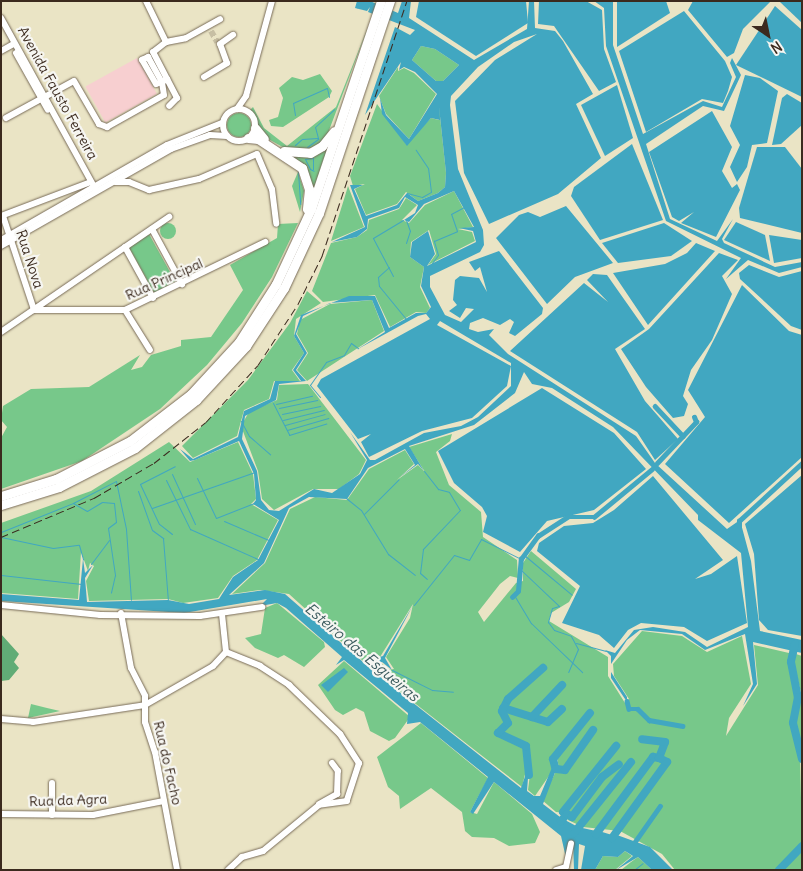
<!DOCTYPE html>
<html>
<head>
<meta charset="utf-8">
<style>
	body { margin:0 }
	#map { position:relative; width:803px; height:871px; overflow:hidden; background:#eae4c5; font-family:Delius,sans-serif }
	div>[style] { position:absolute }
	.built>* { inset:0; background:#f7cfd0; transform-origin:0 0 }
	.green>* { inset:0; background:#77c88a; transform-origin:0 0 }
	.round { border-radius:50% }
	.forest>* { inset:0; background:#61ac76 }
	.water>* { inset:0; background:#41a7c1 }
	.stream>* { height:1px; margin:-0.5px; padding:0 0.5px; transform-origin:0.5px; border-radius:0.5px; background:#41a7c1 }
	.canal>* { height:4.5px; margin:-2.25px; padding:0 2.25px; transform-origin:2.25px; border-radius:2.25px; background:#41a7c1 }
	.river>* { height:8px; margin:-4px; padding:0 4px; transform-origin:4px; border-radius:4px; background:#41a7c1 }
	.minor-tunnel>* { height:6px; margin-top:-3px; transform-origin:0; background:repeating-linear-gradient(90deg,#c7bfa4 0 6px,transparent 0 9px) }
	.roads { filter:drop-shadow(0 0 1px #786b58) drop-shadow(0 0 1px #786b58) }
	.minor>* { height:6px; margin:-3px; padding:0 3px; transform-origin:3px; border-radius:3px; background:#fff }
	.minor>.ring { margin:-3px; padding:0; box-sizing:content-box; background:none; border:6px solid #fff; border-radius:50% }
	.highway>* { height:9px; margin:-4.5px; padding:0 4.5px; transform-origin:4.5px; border-radius:4.5px; background:#fff }
	.rail>* { height:1px; margin-top:-0.5px; transform-origin:0; background:repeating-linear-gradient(90deg,#3b2a1e 0 8px,transparent 0 12px) }
	span { translate:-50% -50%; white-space:nowrap; text-align:center; line-height:1.15; -webkit-text-stroke:4.5px #f6f6f2; paint-order:stroke }
	.street-label { font-size:14px; color:#3b2a1e }
	.water-label { font-size:15px; color:#3d5c5f; font-style:italic }
	.frame { position:absolute; inset:0; border:2px solid #3b2a1e; pointer-events:none }
	.north { position:absolute; left:743px; top:10px; width:50px; height:50px; -webkit-text-stroke:4px #f6f6f2; paint-order:stroke; rotate:146deg; font-size:14px; font-weight:700; line-height:20px; text-align:center; color:#3b2a1e }
	.north::after { content:''; display:block; margin:auto; width:18px; height:22px; background:#3b2a1e; clip-path:polygon(50% 0,100% 100%,50% 72%,0 100%) }
</style>
</head>
<body>
<div id="map">
	<div class="built">
		<i style="left:137px;top:58px;width:41px;height:59px;rotate:61deg"></i>
	</div>
	<div class="green">
		<i style="clip-path:polygon(370px 22px,325px 141px,306px 150px,288px 150px,263px 136px,250px 110px,253px 107px,264px 128px,287px 146px,336px 107px)"></i>
		<i style="clip-path:polygon(421px 46px,435px 49px,459px 65px,443px 81px,436px 81px,412px 60px)"></i>
		<i style="clip-path:polygon(398px 67px,398px 71px,404px 68px,414px 73px,436px 94px,409px 139px,386px 114px,379px 96px)"></i>
		<i style="clip-path:polygon(320px 74px,332px 91px,329px 97px,283px 127px,271px 126px,269px 120px,278px 117px,283px 98px,279px 88px,292px 77px,303px 80px)"></i>
		<i style="clip-path:polygon(377px 104px,406px 144px,431px 118px,439px 120px,439px 107px,446px 173px,445px 187px,438px 193px,418px 201px,406px 192px,397px 204px,366px 215px,355px 189px,365px 184px,353px 186px,350px 176px)"></i>
		<i class="round" style="left:227px;top:113px;width:24px;height:24px"></i>
		<i style="clip-path:polygon(330px 143px,312px 195px,291px 155px)"></i>
		<i style="clip-path:polygon(298px 172px,304px 191px,300px 212px,292px 186px)"></i>
		<i style="clip-path:polygon(348px 186px,364px 227px,331px 241px,345px 196px)"></i>
		<i style="clip-path:polygon(454px 191px,473px 227px,458px 229px,472px 232px,475px 241px,428px 265px,436px 254px,429px 230px,411px 242px,410px 257px,424px 267px,420px 287px,430px 308px,426px 313px,416px 312px,390px 327px,375px 295px,323px 302px,312px 291px,331px 243px,357px 237px,367px 230px,369px 220px,399px 209px,406px 198px,417px 205px,402px 220px,409px 223px,425px 205px)"></i>
		<i style="clip-path:polygon(298px 223px,272px 277px,242px 323px,207px 365px,160px 409px,82px 461px,1px 489px,1px 438px,7px 427px,1px 420px,3px 406px,31px 389px,89px 387px,140px 355px,131px 370px,142px 367px,151px 355px,181px 346px,181px 340px,211px 337px,243px 290px,230px 265px,277px 238px,278px 224px)"></i>
		<i class="round" style="left:160px;top:223px;width:16px;height:16px"></i>
		<i style="left:149px;top:234px;width:54px;height:24px;rotate:61deg"></i>
		<i style="clip-path:polygon(307px 291px,321px 303px,296px 319px,294px 336px,304px 353px,292px 370px,300px 381px,274px 381px,269px 399px,244px 410px,237px 436px,193px 458px,182px 446px,248px 380px,290px 323px)"></i>
		<i style="clip-path:polygon(372px 300px,384px 331px,307px 381px,297px 370px,308px 353px,297px 334px,300px 320px,330px 304px)"></i>
		<i style="clip-path:polygon(308px 384px,366px 460px,359px 474px,339px 489px,313px 489px,274px 510px,262px 499px,258px 471px,241px 426px,249px 412px,277px 400px,279px 385px)"></i>
		<i style="clip-path:polygon(452px 434px,450px 441px,436px 452px,449px 485px,481px 512px,483px 537px,517px 560px,518px 578px,510px 576px,500px 584px,478px 612px,484px 622px,516px 583px,523px 581px,523px 563px,531px 551px,576px 589px,569px 602px,551px 613px,549px 621px,608px 657px,608px 676px,625px 703px,629px 699px,614px 676px,613px 664px,642px 631px,682px 636px,707px 652px,742px 636px,751px 684px,729px 718px,726px 736px,758px 685px,754px 645px,789px 653px,798px 691px,792px 726px,800px 754px,802px 843px,775px 870px,675px 870px,662px 854px,620px 831px,583px 827px,568px 820px,568px 813px,556px 812px,542px 800px,556px 771px,568px 770px,559px 768px,557px 757px,551px 759px,553px 770px,535px 796px,528px 790px,531px 766px,527px 766px,522px 787px,371px 669px,370px 665px,381px 663px,388px 670px,394px 669px,386px 657px,410px 618px,413px 604px,380px 657px,363px 661px,289px 594px,260px 590px,232px 594px,265px 563px,290px 509px,315px 497px,347px 500px,369px 469px,405px 450px,414px 464px,397px 480px,418px 465px,425px 472px,409px 447px)"></i>
		<i style="clip-path:polygon(169px 442px,190px 462px,238px 442px,253px 474px,256px 499px,251px 504px,278px 520px,257px 560px,233px 576px,218px 598px,183px 603px,168px 599px,89px 601px,86px 581px,94px 566px,90px 563px,88px 571px,81px 552px,78px 599px,1px 593px,1px 523px,91px 491px)"></i>
		<i style="clip-path:polygon(277px 603px,324px 642px,325px 647px,304px 667px,284px 655px,278px 658px,255px 648px,245px 638px,261px 634px,265px 608px)"></i>
		<i style="clip-path:polygon(796px 654px,802px 656px,802px 747px,795px 731px,801px 693px,793px 658px)"></i>
		<i style="clip-path:polygon(344px 661px,410px 717px,395px 738px,389px 741px,370px 731px,364px 712px,356px 708px,343px 715px,335px 710px,318px 685px)"></i>
		<i style="clip-path:polygon(31px 704px,47px 708px,60px 711px,28px 718px)"></i>
		<i style="clip-path:polygon(421px 723px,488px 778px,470px 812px,477px 814px,494px 782px,532px 814px,540px 832px,535px 843px,509px 846px,494px 838px,472px 837px,465px 831px,462px 812px,431px 788px,400px 809px,399px 796px,388px 787px,377px 757px)"></i>
		<i style="clip-path:polygon(802px 848px,802px 870px,782px 870px)"></i>
		<i style="clip-path:polygon(625px 851px,632px 856px,615px 870px,595px 870px,603px 856px,618px 857px)"></i>
		<i style="clip-path:polygon(638px 857px,652px 870px,621px 870px,631px 862px)"></i>
	</div>
	<div class="forest">
		<i style="clip-path:polygon(1px 634px,19px 654px,14px 662px,19px 668px,9px 680px,1px 681px)"></i>
	</div>
	<div class="water">
		<i style="clip-path:polygon(evenodd,357px 1px,370px 1px,398px 13px,402px 1px,411px 1px,409px 18px,474px 60px,527px 29px,529px 1px,534px 1px,535px 28px,555px 31px,563px 41px,593px 94px,576px 104px,601px 158px,558px 194px,489px 224px,464px 173px,455px 101px,495px 60px,537px 34px,514px 42px,478px 67px,451px 96px,450px 105px,458px 169px,483px 230px,484px 245px,480px 252px,430px 276px,430px 287px,445px 315px,461px 322px,474px 309px,466px 308px,460px 318px,449px 311px,457px 305px,453px 300px,455px 280px,460px 276px,479px 278px,487px 292px,480px 267px,475px 271px,469px 262px,499px 251px,543px 308px,542px 314px,515px 336px,509px 333px,514px 322px,510px 319px,500px 325px,483px 318px,470px 323px,469px 329px,478px 332px,494px 329px,489px 335px,508px 354px,636px 436px,655px 463px,727px 529px,740px 520px,751px 561px,760px 631px,802px 640px,802px 653px,753px 642px,757px 684px,743px 706px,753px 684px,745px 634px,705px 650px,682px 634px,640px 630px,627px 640px,611px 664px,611px 672px,627px 697px,627px 702px,611px 678px,611px 656px,605px 650px,615px 653px,634px 630px,653px 627px,685px 632px,707px 647px,748px 627px,741px 553px,698px 520px,698px 515px,613px 427px,552px 388px,532px 384px,524px 372px,515px 393px,474px 425px,409px 446px,424px 471px,418px 464px,399px 478px,415px 465px,405px 449px,368px 468px,347px 499px,309px 497px,289px 508px,264px 563px,229px 595px,265px 590px,285px 594px,363px 662px,383px 656px,413px 605px,385px 658px,392px 670px,382px 662px,368px 664px,369px 668px,521px 788px,529px 765px,527px 791px,534px 796px,540px 796px,556px 758px,557px 768px,567px 770px,556px 770px,543px 804px,560px 817px,567px 814px,565px 820px,578px 827px,596px 831px,600px 826px,599px 831px,612px 835px,618px 830px,617px 835px,650px 847px,673px 870px,652px 870px,638px 857px,616px 870px,633px 856px,625px 851px,618px 857px,603px 856px,595px 870px,581px 870px,585px 846px,579px 844px,578px 870px,574px 870px,573px 840px,566px 858px,561px 836px,494px 782px,473px 814px,470px 812px,488px 777px,420px 722px,407px 724px,408px 713px,344px 660px,336px 665px,342px 657px,286px 608px,277px 603px,260px 606px,267px 599px,184px 613px,1px 601px,1px 594px,79px 600px,83px 559px,85px 573px,93px 565px,85px 578px,87px 602px,168px 600px,189px 604px,219px 599px,233px 577px,258px 560px,279px 520px,253px 504px,256px 500px,254px 474px,239px 441px,195px 460px,190px 461px,180px 449px,193px 459px,238px 437px,244px 411px,270px 399px,275px 381px,301px 381px,293px 370px,304px 353px,294px 336px,301px 315px,349px 296px,375px 296px,389px 328px,416px 313px,426px 313px,431px 307px,421px 286px,424px 267px,410px 257px,412px 242px,428px 231px,435px 254px,427px 266px,476px 242px,473px 231px,459px 228px,474px 227px,454px 191px,424px 204px,409px 222px,404px 220px,415px 213px,418px 205px,405px 197px,399px 208px,368px 219px,367px 229px,357px 237px,332px 242px,365px 227px,350px 185px,363px 185px,354px 189px,366px 216px,397px 205px,407px 193px,418px 201px,438px 193px,445px 187px,446px 173px,439px 107px,440px 120px,431px 118px,407px 146px,382px 114px,380px 98px,386px 115px,409px 139px,437px 94px,415px 72px,404px 67px,399px 70px,401px 62px,365px 115px,395px 27px,410px 35px,415px 30px,368px 12px,370px 7px,367px 11px,355px 8px,357px 1px,421px 46px,435px 49px,459px 65px,443px 81px,436px 81px,412px 60px,421px 46px,357px 1px,372px 300px,385px 332px,356px 350px,418px 316px,426px 314px,430px 319px,321px 379px,317px 386px,358px 439px,371px 434px,361px 442px,369px 457px,422px 431px,472px 418px,507px 386px,511px 366px,437px 325px,440px 321px,511px 363px,511px 386px,478px 417px,461px 426px,424px 433px,375px 460px,370px 460px,350px 432px,367px 460px,360px 474px,332px 493px,314px 489px,279px 511px,269px 510px,261px 500px,257px 471px,242px 439px,245px 416px,276px 400px,279px 384px,306px 381px,296px 370px,307px 353px,296px 334px,303px 316px,330px 303px,372px 300px)"></i>
		<i style="clip-path:polygon(419px 1px,526px 1px,528px 23px,476px 56px,416px 17px)"></i>
		<i style="clip-path:polygon(539px 1px,586px 1px,602px 10px,604px 49px,616px 82px,599px 91px,554px 26px,538px 24px)"></i>
		<i style="clip-path:polygon(594px 1px,613px 1px,613px 45px,643px 134px,703px 101px,722px 107px,736px 77px,730px 63px,732px 58px,741px 75px,724px 111px,703px 106px,646px 144px,670px 219px,717px 241px,733px 219px,722px 239px,724px 243px,775px 267px,802px 262px,802px 267px,779px 273px,748px 260px,726px 279px,741px 258px,666px 221px,606px 46px,604px 8px)"></i>
		<i style="clip-path:polygon(617px 1px,666px 1px,670px 13px,617px 47px)"></i>
		<i style="clip-path:polygon(693px 1px,771px 1px,743px 29px,734px 53px,727px 57px,688px 10px)"></i>
		<i style="clip-path:polygon(780px 1px,802px 1px,802px 23px,780px 2px)"></i>
		<i style="clip-path:polygon(775px 6px,802px 30px,802px 97px,736px 65px)"></i>
		<i style="clip-path:polygon(684px 11px,725px 61px,732px 77px,728px 91px,723px 103px,702px 99px,646px 132px,619px 51px)"></i>
		<i style="clip-path:polygon(745px 75px,760px 78px,778px 91px,767px 143px,752px 145px,747px 167px,737px 182px,730px 167px,740px 145px,730px 126px)"></i>
		<i style="clip-path:polygon(617px 85px,633px 138px,605px 156px,581px 105px)"></i>
		<i style="clip-path:polygon(787px 94px,802px 103px,802px 125px,781px 144px,772px 145px,782px 98px)"></i>
		<i style="clip-path:polygon(712px 111px,732px 147px,722px 171px,732px 188px,737px 184px,740px 190px,716px 237px,681px 223px,694px 212px,679px 221px,672px 217px,649px 152px)"></i>
		<i style="clip-path:polygon(632px 144px,663px 220px,600px 240px,571px 196px,574px 187px)"></i>
		<i style="clip-path:polygon(757px 147px,785px 147px,802px 169px,802px 233px,740px 218px,739px 208px)"></i>
		<i style="clip-path:polygon(566px 206px,613px 263px,575px 277px,547px 304px,496px 238px,519px 215px,528px 212px,540px 217px)"></i>
		<i style="clip-path:polygon(736px 222px,765px 235px,770px 261px,724px 240px)"></i>
		<i style="clip-path:polygon(664px 223px,692px 241px,671px 256px,618px 263px,602px 243px)"></i>
		<i style="clip-path:polygon(769px 235px,802px 240px,802px 258px,774px 263px)"></i>
		<i style="clip-path:polygon(696px 243px,715px 251px,648px 325px,613px 273px,665px 264px,687px 253px)"></i>
		<i style="clip-path:polygon(719px 253px,738px 260px,722px 276px,732px 294px,712px 340px,691px 370px,683px 396px,688px 404px,684px 416px,673px 418px,646px 387px,621px 349px,649px 329px)"></i>
		<i style="clip-path:polygon(749px 265px,779px 277px,802px 271px,802px 330px,791px 326px,740px 279px,739px 273px)"></i>
		<i style="clip-path:polygon(593px 274px,607px 275px,645px 329px,615px 349px,645px 401px,678px 439px,655px 460px,637px 432px,510px 351px,584px 283px,608px 302px,587px 280px)"></i>
		<i style="clip-path:polygon(742px 285px,789px 331px,802px 335px,802px 457px,729px 523px,665px 464px,705px 417px,688px 390px)"></i>
		<i style="clip-path:polygon(542px 388px,614px 433px,646px 469px,594px 510px,547px 521px,520px 552px,483px 532px,487px 516px,482px 507px,454px 483px,438px 451px)"></i>
		<i style="clip-path:polygon(802px 475px,802px 636px,768px 630px,759px 620px,754px 554px,745px 524px)"></i>
		<i style="clip-path:polygon(653px 476px,723px 560px,695px 579px,711px 574px,737px 556px,747px 623px,707px 641px,684px 627px,641px 623px,628px 630px,614px 648px,599px 635px,562px 623px,580px 586px,537px 551px,539px 543px,564px 526px,593px 523px,614px 510px)"></i>
		<i style="clip-path:polygon(344px 668px,348px 672px,328px 692px,321px 685px)"></i>
	</div>
	<div class="stream">
		<i style="left:295px;top:115px;width:12px;rotate:-99deg"></i>
		<i style="left:293px;top:103px;width:37px;rotate:-24deg"></i>
		<i style="left:327px;top:88px;width:9px;rotate:77deg"></i>
		<i style="left:295px;top:145px;width:9px;rotate:-41deg"></i>
		<i style="left:302px;top:139px;width:16px;rotate:-4deg"></i>
		<i style="left:318px;top:138px;width:11px;rotate:-105deg"></i>
		<i style="left:315px;top:127px;width:26px;rotate:-43deg"></i>
		<i style="left:307px;top:147px;width:14px;rotate:-36deg"></i>
		<i style="left:313px;top:169px;width:11px;rotate:-90deg"></i>
		<i style="left:313px;top:158px;width:8px;rotate:173deg"></i>
		<i style="left:305px;top:159px;width:11px;rotate:63deg"></i>
		<i style="left:310px;top:169px;width:4px;rotate:27deg"></i>
		<i style="left:298px;top:172px;width:32px;rotate:86deg"></i>
		<i style="left:407px;top:193px;width:16px;rotate:15deg"></i>
		<i style="left:422px;top:197px;width:10px;rotate:-29deg"></i>
		<i style="left:431px;top:192px;width:24px;rotate:-97deg"></i>
		<i style="left:428px;top:168px;width:22px;rotate:-124deg"></i>
		<i style="left:406px;top:243px;width:13px;rotate:-72deg"></i>
		<i style="left:410px;top:231px;width:12px;rotate:-110deg"></i>
		<i style="left:432px;top:263px;width:10px;rotate:-53deg"></i>
		<i style="left:438px;top:255px;width:15px;rotate:-106deg"></i>
		<i style="left:434px;top:241px;width:25px;rotate:-23deg"></i>
		<i style="left:457px;top:231px;width:18px;rotate:-109deg"></i>
		<i style="left:451px;top:214px;width:17px;rotate:-28deg"></i>
		<i style="left:389px;top:267px;width:15px;rotate:138deg"></i>
		<i style="left:378px;top:277px;width:9px;rotate:84deg"></i>
		<i style="left:379px;top:286px;width:43px;rotate:50.7deg"></i>
		<i style="left:393px;top:276px;width:43px;rotate:-117.8deg"></i>
		<i style="left:373px;top:238px;width:35px;rotate:-31deg"></i>
		<i style="left:320px;top:397px;width:16px;rotate:-130deg"></i>
		<i style="left:310px;top:385px;width:28px;rotate:-55deg"></i>
		<i style="left:326px;top:362px;width:19px;rotate:-21deg"></i>
		<i style="left:344px;top:355px;width:14px;rotate:-60deg"></i>
		<i style="left:351px;top:343px;width:9px;rotate:36deg"></i>
		<i style="left:273px;top:403px;width:36px;rotate:63deg"></i>
		<i style="left:289px;top:435px;width:39px;rotate:-17deg"></i>
		<i style="left:276px;top:404px;width:37px;rotate:-13deg"></i>
		<i style="left:279px;top:408px;width:39px;rotate:-12deg"></i>
		<i style="left:282px;top:414px;width:39px;rotate:-12deg"></i>
		<i style="left:283px;top:420px;width:42px;rotate:-13.7deg"></i>
		<i style="left:241px;top:421px;width:17px;rotate:62deg"></i>
		<i style="left:249px;top:436px;width:28px;rotate:41deg"></i>
		<i style="left:285px;top:425px;width:41px;rotate:-15.4deg"></i>
		<i style="left:287px;top:430px;width:43px;rotate:-16.3deg"></i>
		<i style="left:424px;top:471px;width:23px;rotate:52deg"></i>
		<i style="left:438px;top:489px;width:11px;rotate:15deg"></i>
		<i style="left:449px;top:492px;width:21px;rotate:59deg"></i>
		<i style="left:460px;top:510px;width:54px;rotate:133.5deg"></i>
		<i style="left:423px;top:549px;width:24px;rotate:97deg"></i>
		<i style="left:420px;top:573px;width:9px;rotate:41deg"></i>
		<i style="left:172px;top:474px;width:55px;rotate:65.3deg"></i>
		<i style="left:197px;top:478px;width:44px;rotate:64.6deg"></i>
		<i style="left:216px;top:518px;width:41px;rotate:-21.5deg"></i>
		<i style="left:166px;top:480px;width:55px;rotate:63.9deg"></i>
		<i style="left:190px;top:529px;width:77px;rotate:23.9deg"></i>
		<i style="left:138px;top:491px;width:41px;rotate:70.3deg"></i>
		<i style="left:152px;top:530px;width:14px;rotate:36deg"></i>
		<i style="left:163px;top:538px;width:63px;rotate:85.5deg"></i>
		<i style="left:346px;top:498px;width:19px;rotate:39deg"></i>
		<i style="left:361px;top:510px;width:52px;rotate:58.5deg"></i>
		<i style="left:388px;top:554px;width:34px;rotate:38deg"></i>
		<i style="left:73px;top:503px;width:48px;rotate:-27.1deg"></i>
		<i style="left:116px;top:481px;width:49px;rotate:78.2deg"></i>
		<i style="left:126px;top:529px;width:71px;rotate:86deg"></i>
		<i style="left:152px;top:508px;width:109px;rotate:-19.3deg"></i>
		<i style="left:364px;top:514px;width:49px;rotate:-45deg"></i>
		<i style="left:224px;top:521px;width:51px;rotate:23.1deg"></i>
		<i style="left:1px;top:532px;width:78px;rotate:-21.9deg"></i>
		<i style="left:73px;top:503px;width:16px;rotate:30deg"></i>
		<i style="left:87px;top:511px;width:17px;rotate:-31deg"></i>
		<i style="left:102px;top:502px;width:12px;rotate:5deg"></i>
		<i style="left:114px;top:503px;width:19px;rotate:84deg"></i>
		<i style="left:116px;top:522px;width:10px;rotate:143deg"></i>
		<i style="left:108px;top:528px;width:48px;rotate:81.5deg"></i>
		<i style="left:115px;top:575px;width:18px;rotate:103deg"></i>
		<i style="left:172px;top:534px;width:16px;rotate:-142deg"></i>
		<i style="left:159px;top:524px;width:44px;rotate:-115.4deg"></i>
		<i style="left:140px;top:484px;width:39px;rotate:-27deg"></i>
		<i style="left:1px;top:537px;width:53px;rotate:11.9deg"></i>
		<i style="left:53px;top:548px;width:26px;rotate:-7deg"></i>
		<i style="left:79px;top:545px;width:15px;rotate:74deg"></i>
		<i style="left:524px;top:555px;width:62px;rotate:39.8deg"></i>
		<i style="left:91px;top:564px;width:30px;rotate:-53deg"></i>
		<i style="left:520px;top:569px;width:54px;rotate:43.5deg"></i>
		<i style="left:559px;top:606px;width:7px;rotate:164deg"></i>
		<i style="left:552px;top:608px;width:15px;rotate:106deg"></i>
		<i style="left:548px;top:622px;width:10px;rotate:53deg"></i>
		<i style="left:554px;top:630px;width:18px;rotate:19deg"></i>
		<i style="left:571px;top:636px;width:15px;rotate:62deg"></i>
		<i style="left:578px;top:649px;width:25px;rotate:113deg"></i>
		<i style="left:1px;top:575px;width:81px;rotate:6.3deg"></i>
		<i style="left:514px;top:595px;width:33px;rotate:59deg"></i>
		<i style="left:531px;top:623px;width:71px;rotate:43.9deg"></i>
		<i style="left:414px;top:605px;width:64px;rotate:-51.3deg"></i>
		<i style="left:454px;top:555px;width:16px;rotate:18deg"></i>
		<i style="left:469px;top:560px;width:24px;rotate:-60deg"></i>
		<i style="left:481px;top:539px;width:45px;rotate:26.6deg"></i>
		<i style="left:576px;top:643px;width:31px;rotate:15deg"></i>
		<i style="left:392px;top:670px;width:45px;rotate:26.6deg"></i>
		<i style="left:432px;top:690px;width:21px;rotate:5deg"></i>
		<i style="left:634px;top:870px;width:11px;rotate:-38deg"></i>
	</div>
	<div class="canal">
		<i style="left:655px;top:406px;width:41px;rotate:47deg"></i>
		<i style="left:657px;top:463px;width:57px;rotate:-46.4deg"></i>
		<i style="left:696px;top:422px;width:5px;rotate:-112deg"></i>
		<i style="left:739px;top:526px;width:5px;rotate:-90deg"></i>
		<i style="left:739px;top:521px;width:86px;rotate:-42.6deg"></i>
		<i style="left:512px;top:597px;width:8px;rotate:-45deg"></i>
		<i style="left:518px;top:591px;width:32px;rotate:-85deg"></i>
		<i style="left:521px;top:559px;width:29px;rotate:-54deg"></i>
		<i style="left:538px;top:536px;width:35px;rotate:-33deg"></i>
		<i style="left:567px;top:517px;width:27px"></i>
		<i style="left:594px;top:517px;width:75px;rotate:-39.6deg"></i>
		<i style="left:627px;top:701px;width:8px;rotate:76deg"></i>
		<i style="left:629px;top:709px;width:9px"></i>
		<i style="left:638px;top:709px;width:16px;rotate:45deg"></i>
		<i style="left:649px;top:720px;width:34px;rotate:10deg"></i>
		<i style="left:634px;top:843px;width:45px;rotate:-54.9deg"></i>
	</div>
	<div class="river">
		<i style="left:795px;top:644px;width:18px;rotate:103deg"></i>
		<i style="left:791px;top:662px;width:36px;rotate:79deg"></i>
		<i style="left:798px;top:697px;width:26px;rotate:101deg"></i>
		<i style="left:793px;top:723px;width:37px;rotate:76deg"></i>
		<i style="left:503px;top:708px;width:47px;rotate:17.3deg"></i>
		<i style="left:548px;top:722px;width:19px;rotate:-43deg"></i>
		<i style="left:532px;top:717px;width:44px;rotate:-46.8deg"></i>
		<i style="left:555px;top:767px;width:8px;rotate:-104deg"></i>
		<i style="left:553px;top:759px;width:59px;rotate:-51.2deg"></i>
		<i style="left:556px;top:769px;width:9px;rotate:6deg"></i>
		<i style="left:565px;top:770px;width:49px;rotate:-55deg"></i>
		<i style="left:529px;top:775px;width:29px;rotate:-96deg"></i>
		<i style="left:526px;top:746px;width:31px;rotate:-155deg"></i>
		<i style="left:498px;top:733px;width:14px;rotate:-45deg"></i>
		<i style="left:508px;top:723px;width:13px;rotate:-117deg"></i>
		<i style="left:502px;top:711px;width:13px;rotate:-63deg"></i>
		<i style="left:508px;top:699px;width:47px;rotate:-41.5deg"></i>
		<i style="left:567px;top:814px;width:4px;rotate:-153deg"></i>
		<i style="left:563px;top:812px;width:85px;rotate:-51.2deg"></i>
		<i style="left:561px;top:821px;width:9px;rotate:-49deg"></i>
		<i style="left:567px;top:814px;width:6px;rotate:31deg"></i>
		<i style="left:572px;top:817px;width:50px;rotate:-53.1deg"></i>
		<i style="left:602px;top:777px;width:21px;rotate:-37deg"></i>
		<i style="left:574px;top:833px;width:91px;rotate:-51.2deg"></i>
		<i style="left:596px;top:834px;width:96px;rotate:-53.5deg"></i>
		<i style="left:653px;top:757px;width:6px;rotate:9deg"></i>
		<i style="left:659px;top:758px;width:17px;rotate:-69deg"></i>
		<i style="left:665px;top:742px;width:23px;rotate:-173deg"></i>
		<i style="left:612px;top:838px;width:94px;rotate:-54.1deg"></i>
		<i style="left:667px;top:762px;width:9px;rotate:-153deg"></i>
		<i style="left:779px;top:870px;width:33px;rotate:-46deg"></i>
	</div>
	<div class="minor-tunnel">
		<i style="left:211px;top:31px;width:13px;rotate:61deg"></i>
	</div>
	<div class="roads">
		<div class="minor">
			<i style="left:146px;top:1px;width:46px;rotate:64deg"></i>
			<i style="left:166px;top:42px;width:16px;rotate:142deg"></i>
			<i style="left:153px;top:52px;width:52px;rotate:62.4deg"></i>
			<i style="left:177px;top:98px;width:11px;rotate:135deg"></i>
			<i style="left:1px;top:18px;width:196px;rotate:61.1deg"></i>
			<i style="left:166px;top:42px;width:20px;rotate:-11deg"></i>
			<i style="left:186px;top:38px;width:39px;rotate:-29deg"></i>
			<i style="left:1px;top:51px;width:13px;rotate:-29deg"></i>
			<i style="left:16px;top:53px;width:65px;rotate:60.7deg"></i>
			<i style="left:148px;top:57px;width:29px;rotate:61deg"></i>
			<i style="left:162px;top:82px;width:6px;rotate:162deg"></i>
			<i style="left:156px;top:84px;width:28px;rotate:-120deg"></i>
			<i style="left:142px;top:60px;width:7px;rotate:-27deg"></i>
			<i style="left:204px;top:77px;width:27px;rotate:-31deg"></i>
			<i style="left:227px;top:63px;width:20px;rotate:-110deg"></i>
			<i style="left:220px;top:44px;width:16px;rotate:-35deg"></i>
			<i style="left:237px;top:109px;width:16px;rotate:-55deg"></i>
			<i style="left:246px;top:96px;width:98px;rotate:-74.7deg"></i>
			<i class="ring" style="left:223px;top:109px;width:26px;height:26px"></i>
			<i style="left:6px;top:118px;width:77px;rotate:-28.6deg"></i>
			<i style="left:74px;top:81px;width:50px;rotate:59.8deg"></i>
			<i style="left:99px;top:124px;width:9px;rotate:21deg"></i>
			<i style="left:107px;top:127px;width:65px;rotate:-29.3deg"></i>
			<i style="left:164px;top:95px;width:13px;rotate:-99deg"></i>
			<i style="left:162px;top:82px;width:6px;rotate:-31deg"></i>
			<i style="left:115px;top:182px;width:14px"></i>
			<i style="left:129px;top:182px;width:22px;rotate:22deg"></i>
			<i style="left:149px;top:190px;width:51px;rotate:-12.4deg"></i>
			<i style="left:199px;top:179px;width:63px;rotate:-23.3deg"></i>
			<i style="left:257px;top:154px;width:38px;rotate:67deg"></i>
			<i style="left:272px;top:189px;width:35px;rotate:83deg"></i>
			<i style="left:1px;top:216px;width:96px;rotate:-20.7deg"></i>
			<i style="left:3px;top:216px;width:99px;rotate:71.7deg"></i>
			<i style="left:152px;top:229px;width:63px;rotate:61.4deg"></i>
			<i style="left:1px;top:240px;width:191px;rotate:-29.8deg"></i>
			<i style="left:167px;top:145px;width:59px;rotate:-21.8deg"></i>
			<i style="left:1px;top:246px;width:196px;rotate:-29.7deg"></i>
			<i style="left:171px;top:149px;width:41px;rotate:-19.7deg"></i>
			<i style="left:210px;top:135px;width:17px;rotate:3deg"></i>
			<i style="left:125px;top:247px;width:58px;rotate:61.2deg"></i>
			<i style="left:34px;top:310px;width:91px"></i>
			<i style="left:125px;top:310px;width:156px;rotate:-25.9deg"></i>
			<i style="left:125px;top:310px;width:47px;rotate:58deg"></i>
			<i style="left:1px;top:332px;width:204px;rotate:-34.4deg"></i>
			<i style="left:1px;top:605px;width:100px;rotate:5.8deg"></i>
			<i style="left:100px;top:615px;width:100px;rotate:0.6deg"></i>
			<i style="left:200px;top:616px;width:63px;rotate:-8.3deg"></i>
			<i style="left:121px;top:613px;width:56px;rotate:79.7deg"></i>
			<i style="left:131px;top:668px;width:31px;rotate:63deg"></i>
			<i style="left:145px;top:696px;width:26px;rotate:90deg"></i>
			<i style="left:145px;top:722px;width:32px;rotate:72deg"></i>
			<i style="left:155px;top:752px;width:120px;rotate:79.4deg"></i>
			<i style="left:226px;top:652px;width:37px;rotate:22deg"></i>
			<i style="left:260px;top:666px;width:35px;rotate:33deg"></i>
			<i style="left:289px;top:685px;width:71px;rotate:43.9deg"></i>
			<i style="left:340px;top:734px;width:35px;rotate:57deg"></i>
			<i style="left:359px;top:763px;width:40px;rotate:108deg"></i>
			<i style="left:347px;top:801px;width:28px;rotate:172deg"></i>
			<i style="left:319px;top:805px;width:72px;rotate:140.6deg"></i>
			<i style="left:263px;top:851px;width:22px;rotate:164deg"></i>
			<i style="left:242px;top:857px;width:19px;rotate:137deg"></i>
			<i style="left:1px;top:719px;width:32px;rotate:5deg"></i>
			<i style="left:33px;top:722px;width:113px;rotate:-8.6deg"></i>
			<i style="left:145px;top:705px;width:78px;rotate:-29.8deg"></i>
			<i style="left:213px;top:666px;width:19px;rotate:-47deg"></i>
			<i style="left:226px;top:652px;width:36px;rotate:-96deg"></i>
			<i style="left:319px;top:804px;width:21px;rotate:-29deg"></i>
			<i style="left:337px;top:794px;width:23px;rotate:-88deg"></i>
			<i style="left:338px;top:771px;width:10px;rotate:-127deg"></i>
			<i style="left:1px;top:814px;width:92px;rotate:0.6deg"></i>
			<i style="left:93px;top:815px;width:72px;rotate:-11.2deg"></i>
			<i style="left:52px;top:815px;width:32px;rotate:-90deg"></i>
			<i style="left:566px;top:867px;width:24px;rotate:-78deg"></i>
			<i style="left:556px;top:870px;width:10px;rotate:-17deg"></i>
		</div>
		<div class="highway">
			<i style="left:255px;top:128px;width:14px;rotate:51deg"></i>
			<i style="left:248px;top:138px;width:10px;rotate:6deg"></i>
			<i style="left:258px;top:139px;width:53px;rotate:33.4deg"></i>
			<i style="left:302px;top:168px;width:22px;rotate:72deg"></i>
			<i style="left:309px;top:189px;width:20px;rotate:96deg"></i>
			<i style="left:284px;top:151px;width:26px;rotate:4deg"></i>
			<i style="left:310px;top:153px;width:14px;rotate:-30deg"></i>
			<i style="left:322px;top:146px;width:19px;rotate:-51deg"></i>
			<i style="left:1px;top:496px;width:58px;rotate:-17.2deg"></i>
			<i style="left:56px;top:479px;width:83px;rotate:-27.2deg"></i>
			<i style="left:130px;top:441px;width:77px;rotate:-37.6deg"></i>
			<i style="left:191px;top:394px;width:71px;rotate:-47.3deg"></i>
			<i style="left:239px;top:342px;width:69px;rotate:-57.5deg"></i>
			<i style="left:276px;top:284px;width:83px;rotate:-65deg"></i>
			<i style="left:311px;top:209px;width:219px;rotate:-71.4deg"></i>
			<i style="left:1px;top:505px;width:61px;rotate:-17.2deg"></i>
			<i style="left:59px;top:487px;width:85px;rotate:-27.2deg"></i>
			<i style="left:135px;top:448px;width:78px;rotate:-38.2deg"></i>
			<i style="left:196px;top:400px;width:74px;rotate:-47.2deg"></i>
			<i style="left:246px;top:346px;width:69px;rotate:-56.8deg"></i>
			<i style="left:284px;top:288px;width:83px;rotate:-65deg"></i>
			<i style="left:319px;top:213px;width:224px;rotate:-71.5deg"></i>
		</div>
	</div>
	<div class="rail">
		<i style="left:1px;top:537px;width:101px;rotate:-22.8deg"></i>
		<i style="left:94px;top:498px;width:69px;rotate:-30.3deg"></i>
		<i style="left:154px;top:463px;width:66px;rotate:-38.3deg"></i>
		<i style="left:206px;top:422px;width:77px;rotate:-47.6deg"></i>
		<i style="left:258px;top:365px;width:73px;rotate:-56.7deg"></i>
		<i style="left:298px;top:304px;width:54px;rotate:-63.4deg"></i>
		<i style="left:322px;top:256px;width:269px;rotate:-71.6deg"></i>
	</div>
	<div class="street-label">
		<span style="left:58px;top:93px;rotate:61deg">Avenida Fausto Ferreira</span>
		<span style="left:30px;top:259px;rotate:72deg">Rua Nova</span>
		<span style="left:164px;top:279px;rotate:-24deg">Rua Principal</span>
		<span style="left:168px;top:763px;rotate:77deg">Rua do Facho</span>
		<span style="left:68px;top:800px;rotate:-2deg">Rua da Agra</span>
	</div>
	<div class="water-label">
		<span style="left:362px;top:652px;rotate:40deg">Esteiro das Esgueiras</span>
	</div>
	<div class="frame"></div>
	<div class="north">N</div>
</div>
</body>
</html>
